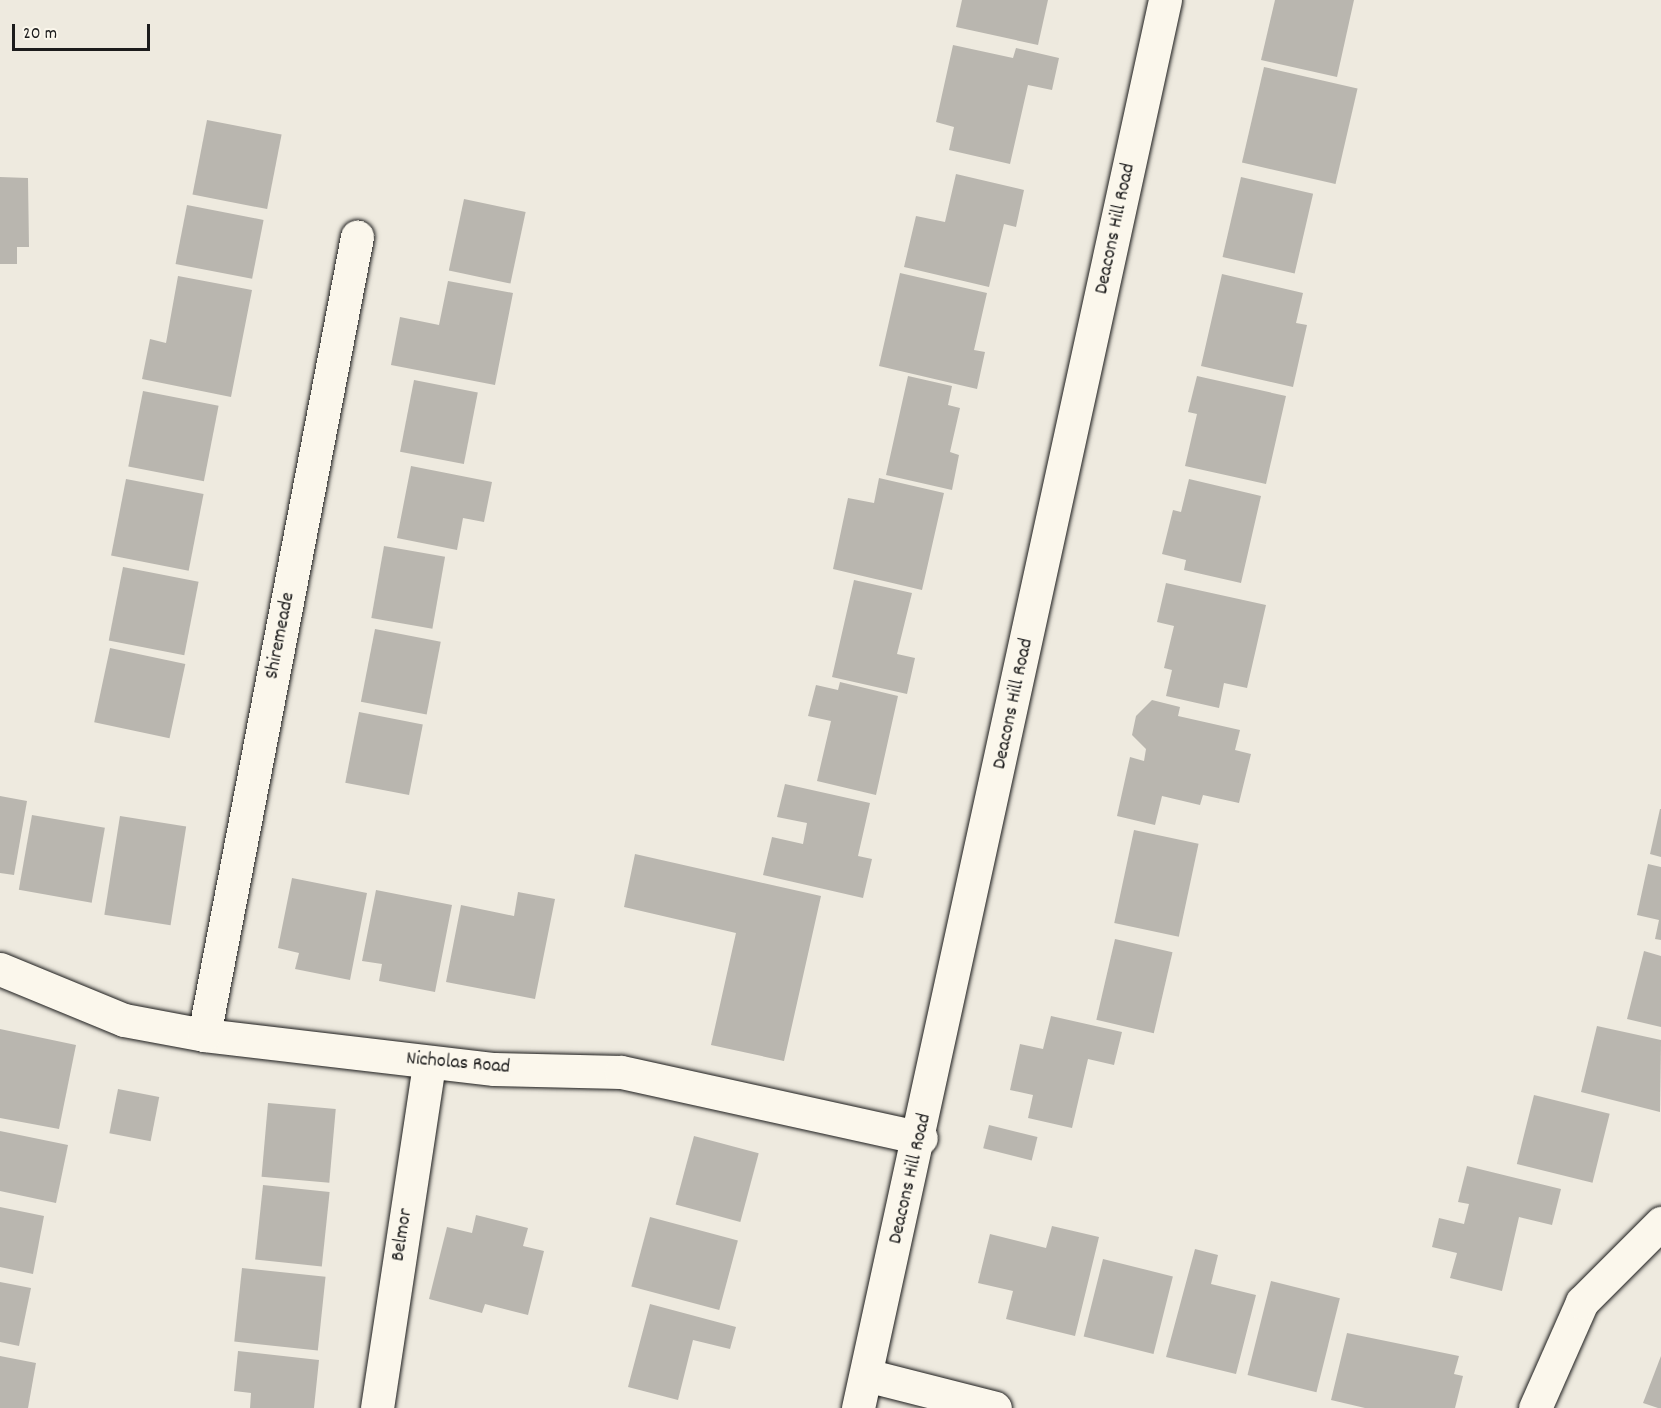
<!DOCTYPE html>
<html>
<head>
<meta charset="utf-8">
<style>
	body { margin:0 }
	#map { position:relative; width:1661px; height:1408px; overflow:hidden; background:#eeeadf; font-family:Dekko,sans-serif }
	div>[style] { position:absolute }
	.building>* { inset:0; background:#b9b6af; transform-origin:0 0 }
	.roads { filter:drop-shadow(0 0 2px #1c1c1c) drop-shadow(0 0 2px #1c1c1c) }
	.street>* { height:33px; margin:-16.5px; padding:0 16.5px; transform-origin:16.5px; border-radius:16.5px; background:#fbf7ec }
	.secondary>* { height:33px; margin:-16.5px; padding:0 16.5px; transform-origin:16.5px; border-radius:16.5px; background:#fbf7ec }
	span { translate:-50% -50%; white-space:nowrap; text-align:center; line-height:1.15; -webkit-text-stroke:6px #fbf7ec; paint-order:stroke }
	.street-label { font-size:20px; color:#1c1c1c }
	.scale { position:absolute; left:12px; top:24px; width:138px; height:27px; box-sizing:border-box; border:3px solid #1c1c1c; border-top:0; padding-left:8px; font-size:18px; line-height:21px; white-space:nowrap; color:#1c1c1c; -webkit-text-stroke:4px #fbf7ec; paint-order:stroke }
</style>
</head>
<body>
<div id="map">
	<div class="building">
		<i style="clip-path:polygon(962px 0,1048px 0,1038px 45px,956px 27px)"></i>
		<i style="clip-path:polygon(1275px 0,1354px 0,1337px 77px,1261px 60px)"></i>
		<i style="clip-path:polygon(953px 45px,1013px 58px,1016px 48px,1059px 58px,1052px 90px,1028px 85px,1010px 164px,949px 150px,954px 127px,936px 122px)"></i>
		<i style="left:1264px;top:67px;width:96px;height:98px;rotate:13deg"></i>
		<i style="left:207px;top:120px;width:76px;height:76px;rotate:11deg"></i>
		<i style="clip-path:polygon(956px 174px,1024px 190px,1016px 227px,1004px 224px,989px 287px,904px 267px,916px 216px,945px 222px)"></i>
		<i style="clip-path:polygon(0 177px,28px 178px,29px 247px,17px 247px,17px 264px,0 264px)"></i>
		<i style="left:1241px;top:177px;width:74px;height:82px;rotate:13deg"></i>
		<i style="left:464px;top:199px;width:63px;height:73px;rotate:12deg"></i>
		<i style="left:187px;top:205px;width:78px;height:60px;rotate:11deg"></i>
		<i style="clip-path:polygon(900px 273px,987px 293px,974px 350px,985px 352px,977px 389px,879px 366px)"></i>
		<i style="clip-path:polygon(1222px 274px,1303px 293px,1296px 323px,1307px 325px,1293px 387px,1201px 366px)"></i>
		<i style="clip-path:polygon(178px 276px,252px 290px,231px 397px,142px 379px,150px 339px,166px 343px)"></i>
		<i style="clip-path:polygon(448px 281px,513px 293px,495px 385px,391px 365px,400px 317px,439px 325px)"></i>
		<i style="clip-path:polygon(908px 376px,952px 386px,948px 405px,960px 408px,950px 452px,959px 455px,952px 490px,886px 475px)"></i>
		<i style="clip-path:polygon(1197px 376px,1286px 396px,1266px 484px,1185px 466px,1197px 414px,1188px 412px)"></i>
		<i style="left:414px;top:380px;width:65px;height:73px;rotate:11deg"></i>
		<i style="left:143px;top:391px;width:77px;height:77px;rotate:11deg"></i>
		<i style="clip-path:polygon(411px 466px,492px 482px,484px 522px,463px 518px,457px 550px,397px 538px)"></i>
		<i style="clip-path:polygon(879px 478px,944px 493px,922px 590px,833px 569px,848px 498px,874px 503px)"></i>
		<i style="left:126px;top:479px;width:79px;height:78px;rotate:11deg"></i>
		<i style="clip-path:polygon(1189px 479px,1261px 496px,1241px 583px,1184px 570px,1186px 560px,1162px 554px,1173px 510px,1181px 512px)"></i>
		<i style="left:384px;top:546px;width:62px;height:73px;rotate:10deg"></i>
		<i style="left:123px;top:567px;width:77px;height:75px;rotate:11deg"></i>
		<i style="clip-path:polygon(854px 580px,912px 593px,897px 654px,915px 658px,907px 694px,832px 677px)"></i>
		<i style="clip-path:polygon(1166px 583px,1266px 605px,1247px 688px,1224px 683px,1219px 708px,1166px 696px,1172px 670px,1164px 668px,1174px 626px,1157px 622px)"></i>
		<i style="left:375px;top:629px;width:67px;height:74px;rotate:11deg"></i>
		<i style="left:110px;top:648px;width:77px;height:76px;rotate:12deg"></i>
		<i style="clip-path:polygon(840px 682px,898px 696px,876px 795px,817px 781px,831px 721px,808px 716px,816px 685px,838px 690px)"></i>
		<i style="clip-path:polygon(1152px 700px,1180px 707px,1178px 716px,1240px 730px,1235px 750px,1251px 754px,1239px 803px,1203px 795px,1200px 805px,1162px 796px,1155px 825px,1117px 816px,1130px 757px,1144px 761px,1146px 749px,1132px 735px,1136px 716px)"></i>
		<i style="left:359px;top:712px;width:65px;height:72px;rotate:11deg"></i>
		<i style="clip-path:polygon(785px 784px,870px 803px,858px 856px,872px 859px,863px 898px,763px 875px,772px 837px,803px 844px,807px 823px,777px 817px)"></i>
		<i style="clip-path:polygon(0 796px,27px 801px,14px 875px,0 873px)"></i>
		<i style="clip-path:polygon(1660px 809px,1661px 809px,1661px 857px,1650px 854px)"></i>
		<i style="left:32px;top:815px;width:74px;height:76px;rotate:10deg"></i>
		<i style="left:120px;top:816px;width:67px;height:100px;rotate:9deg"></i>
		<i style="left:1134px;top:830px;width:66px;height:95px;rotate:12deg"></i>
		<i style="clip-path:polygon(635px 854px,821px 896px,784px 1061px,711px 1045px,736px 933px,624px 907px)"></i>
		<i style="clip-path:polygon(1648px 864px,1661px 867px,1661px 940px,1655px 939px,1659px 920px,1637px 915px)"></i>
		<i style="clip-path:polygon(292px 878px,367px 893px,350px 980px,295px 969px,299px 953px,278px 948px)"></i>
		<i style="clip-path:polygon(376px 890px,452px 905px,435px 992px,379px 981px,382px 964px,362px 961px)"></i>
		<i style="clip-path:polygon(518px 892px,555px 899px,535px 999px,446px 982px,461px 905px,514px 916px)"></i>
		<i style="left:1115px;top:939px;width:59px;height:83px;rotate:13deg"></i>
		<i style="clip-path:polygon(1644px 951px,1661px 956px,1661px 1027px,1627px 1019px)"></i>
		<i style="clip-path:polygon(1051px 1016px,1122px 1032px,1114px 1065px,1088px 1059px,1072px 1128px,1028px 1118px,1033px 1095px,1010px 1090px,1020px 1044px,1043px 1049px)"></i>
		<i style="clip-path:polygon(1597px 1026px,1661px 1040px,1660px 1112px,1581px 1092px)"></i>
		<i style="clip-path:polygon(0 1029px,76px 1045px,59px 1129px,0 1118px)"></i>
		<i style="left:118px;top:1089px;width:42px;height:45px;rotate:11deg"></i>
		<i style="left:1534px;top:1095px;width:78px;height:71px;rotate:14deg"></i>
		<i style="left:268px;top:1103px;width:68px;height:74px;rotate:5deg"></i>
		<i style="left:989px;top:1125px;width:50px;height:24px;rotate:14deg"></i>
		<i style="clip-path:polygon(0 1131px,68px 1145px,56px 1203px,0 1191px)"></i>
		<i style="left:694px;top:1136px;width:67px;height:71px;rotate:15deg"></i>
		<i style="clip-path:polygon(1467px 1166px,1561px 1189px,1552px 1225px,1519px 1217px,1502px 1291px,1450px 1278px,1457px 1253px,1432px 1247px,1439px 1218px,1464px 1224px,1469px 1204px,1458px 1202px)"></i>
		<i style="left:263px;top:1185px;width:67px;height:75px;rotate:6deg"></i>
		<i style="clip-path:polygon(0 1207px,44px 1216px,33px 1274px,0 1267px)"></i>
		<i style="clip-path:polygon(476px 1215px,528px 1228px,523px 1246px,544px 1251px,528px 1315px,485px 1304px,482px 1313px,429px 1299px,447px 1227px,472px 1233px)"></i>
		<i style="left:650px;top:1217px;width:91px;height:72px;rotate:15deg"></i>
		<i style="clip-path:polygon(1052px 1226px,1099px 1237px,1075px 1336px,1006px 1319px,1013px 1291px,978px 1283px,990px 1234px,1046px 1248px)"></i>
		<i style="clip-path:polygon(1195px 1249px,1218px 1255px,1211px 1284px,1256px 1295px,1236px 1374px,1166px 1357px)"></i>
		<i style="left:1103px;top:1259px;width:72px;height:80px;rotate:14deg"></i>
		<i style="left:242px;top:1268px;width:84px;height:74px;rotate:6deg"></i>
		<i style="left:1271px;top:1281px;width:71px;height:97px;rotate:14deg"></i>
		<i style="clip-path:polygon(0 1282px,31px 1288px,19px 1346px,0 1342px)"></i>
		<i style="clip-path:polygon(650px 1304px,736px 1327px,730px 1349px,693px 1340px,678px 1400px,628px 1387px)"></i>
		<i style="clip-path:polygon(1347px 1333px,1459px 1356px,1454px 1374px,1463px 1376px,1455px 1408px,1365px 1408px,1331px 1400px)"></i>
		<i style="clip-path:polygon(238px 1351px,319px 1360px,314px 1408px,250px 1408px,251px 1393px,234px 1391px)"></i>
		<i style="clip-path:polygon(0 1356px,36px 1363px,28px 1408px,0 1408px)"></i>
		<i style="clip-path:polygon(1661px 1356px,1661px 1408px,1658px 1408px,1643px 1403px)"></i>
	</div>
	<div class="roads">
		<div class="street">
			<i style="left:0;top:969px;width:134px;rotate:22.4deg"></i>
			<i style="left:124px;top:1020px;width:81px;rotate:10.6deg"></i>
			<i style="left:204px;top:1035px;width:292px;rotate:6.7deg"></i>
			<i style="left:494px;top:1069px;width:127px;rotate:1.4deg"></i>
			<i style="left:621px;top:1072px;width:307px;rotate:12.4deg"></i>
			<i style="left:204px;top:1035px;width:813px;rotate:-79.15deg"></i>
			<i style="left:866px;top:1375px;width:133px;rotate:14.3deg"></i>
			<i style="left:377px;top:1408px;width:349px;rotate:-81.4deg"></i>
			<i style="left:1535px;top:1408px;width:116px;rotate:-66.1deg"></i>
			<i style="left:1582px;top:1302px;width:112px;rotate:-45deg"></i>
		</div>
		<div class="secondary">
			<i style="left:858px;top:1408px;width:1441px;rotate:-77.7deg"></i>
		</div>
	</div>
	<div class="street-label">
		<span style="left:1116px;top:229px;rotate:-78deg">Deacons Hill Road</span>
		<span style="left:281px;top:636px;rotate:-79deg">Shiremeade</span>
		<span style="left:1014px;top:704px;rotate:-78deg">Deacons Hill Road</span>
		<span style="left:458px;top:1064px;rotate:5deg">Nicholas Road</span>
		<span style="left:911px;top:1179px;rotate:-77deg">Deacons Hill Road</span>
		<span style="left:403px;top:1235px;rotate:-81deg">Belmor</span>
	</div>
	<div class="scale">20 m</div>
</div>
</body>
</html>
